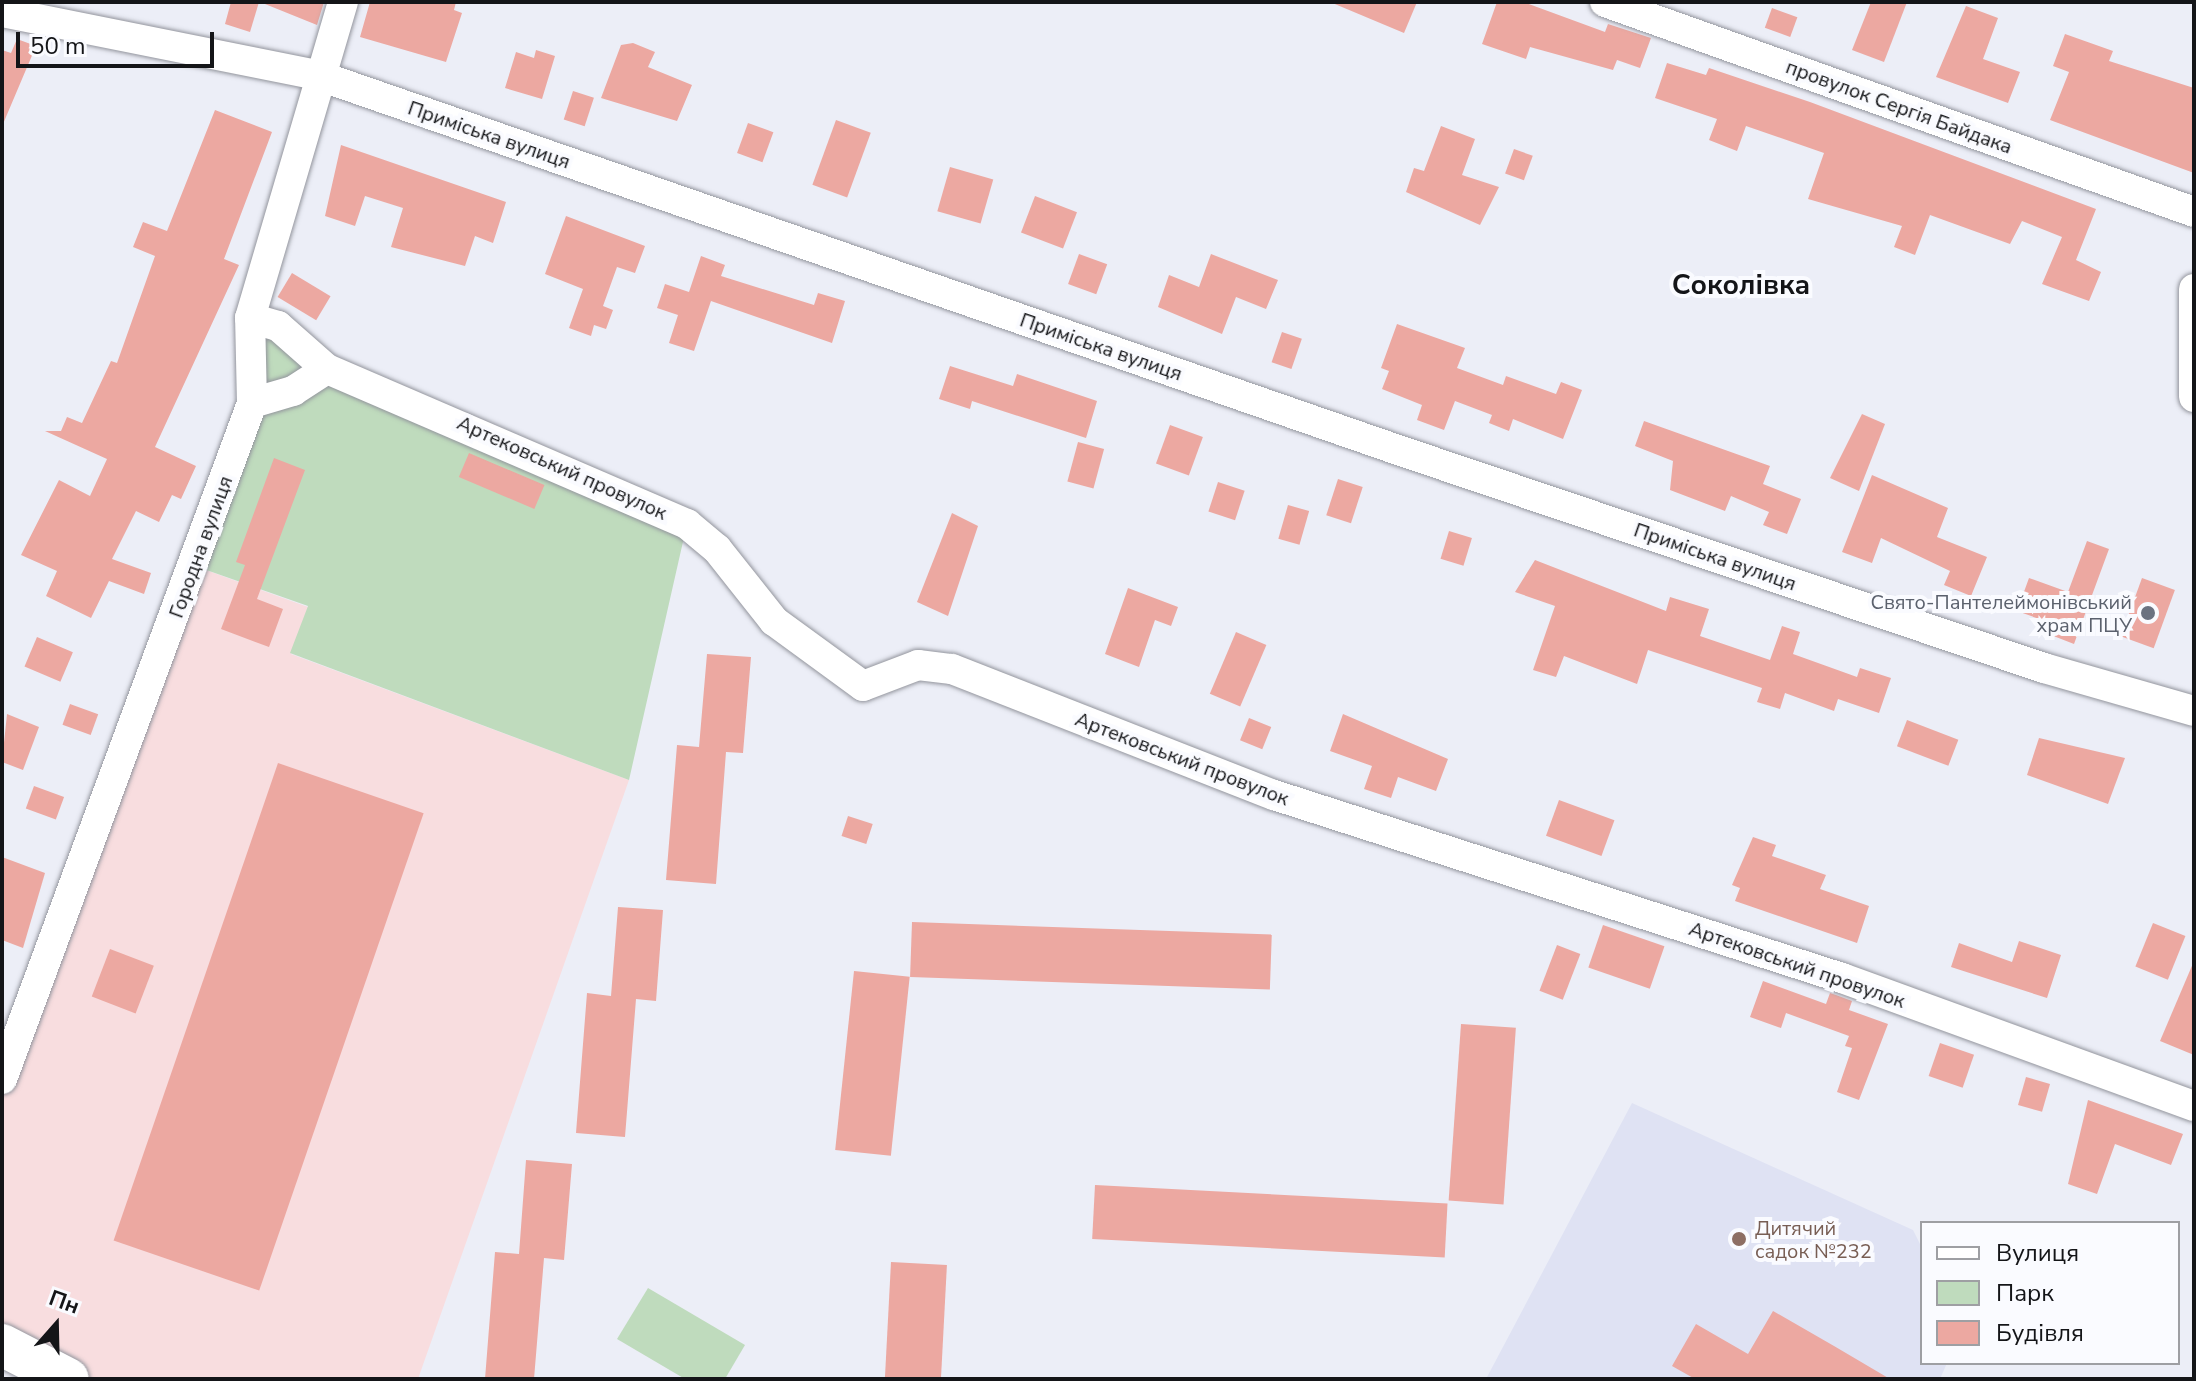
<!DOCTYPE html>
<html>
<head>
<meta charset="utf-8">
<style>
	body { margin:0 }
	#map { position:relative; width:2196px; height:1381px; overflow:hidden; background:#eceef7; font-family:"Nunito Sans",sans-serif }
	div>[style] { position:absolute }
	.built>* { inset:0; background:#dfe2f3 }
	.industrial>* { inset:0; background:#f8dddf }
	.green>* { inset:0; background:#bfdbbd }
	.building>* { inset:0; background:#eca8a1; transform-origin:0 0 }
	.roads { filter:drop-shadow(0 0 2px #93959d) drop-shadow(0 0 2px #93959d) }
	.street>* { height:30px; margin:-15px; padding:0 15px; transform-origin:15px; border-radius:15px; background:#fff }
	.secondary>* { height:42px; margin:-21px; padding:0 21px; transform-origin:21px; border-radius:21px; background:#fff }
	.dots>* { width:22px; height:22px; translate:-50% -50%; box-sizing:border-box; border:4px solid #fafbff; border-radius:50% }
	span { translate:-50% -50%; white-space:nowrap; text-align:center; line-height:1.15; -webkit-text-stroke:8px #fafbff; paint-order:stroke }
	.street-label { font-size:20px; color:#141518 }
	.worship-label { font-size:20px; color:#5b616d }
	.right { translate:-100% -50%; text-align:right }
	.education-label { font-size:20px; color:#785e54 }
	.left { translate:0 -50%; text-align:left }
	.district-label { font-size:28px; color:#141518; font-weight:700 }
	.frame { position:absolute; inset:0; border:4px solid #141518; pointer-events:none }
	.legend { position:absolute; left:1920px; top:1221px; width:260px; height:144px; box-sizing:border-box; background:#fafbff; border:2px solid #9e9fa3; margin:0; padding:10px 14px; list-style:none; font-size:24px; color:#141518 }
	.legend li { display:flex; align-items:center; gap:16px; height:40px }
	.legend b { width:40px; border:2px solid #9e9fa3 }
	.north { position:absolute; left:16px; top:1285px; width:80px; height:80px; -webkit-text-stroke:6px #fafbff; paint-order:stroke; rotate:20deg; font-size:22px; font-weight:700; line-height:32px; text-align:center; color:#141518 }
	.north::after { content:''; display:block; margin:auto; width:28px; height:36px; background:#141518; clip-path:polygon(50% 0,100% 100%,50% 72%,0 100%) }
	.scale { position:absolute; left:16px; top:32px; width:198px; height:36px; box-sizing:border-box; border:4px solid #141518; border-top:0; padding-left:10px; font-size:24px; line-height:28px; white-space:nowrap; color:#141518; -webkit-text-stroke:6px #fafbff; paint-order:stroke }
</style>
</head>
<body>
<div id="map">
	<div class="built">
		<i style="clip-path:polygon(1632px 1103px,1913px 1230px,1922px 1248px,1922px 1363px,1947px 1363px,1940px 1379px,1486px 1379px)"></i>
	</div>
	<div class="industrial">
		<i style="clip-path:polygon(195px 566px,308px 607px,291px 654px,629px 780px,418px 1379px,68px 1379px,2px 1345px,2px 1079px)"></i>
	</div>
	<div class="green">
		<i style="clip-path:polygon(250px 318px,687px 524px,629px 780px,290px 653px,308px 606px,195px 566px,252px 403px)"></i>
		<i style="clip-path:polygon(648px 1288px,745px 1345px,725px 1379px,685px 1379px,617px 1339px)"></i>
	</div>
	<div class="building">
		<i style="clip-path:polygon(231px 2px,259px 2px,250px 32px,225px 24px)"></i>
		<i style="clip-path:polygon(260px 2px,324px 2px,317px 25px)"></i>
		<i style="clip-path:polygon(370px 2px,456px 2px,454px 10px,462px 13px,446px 62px,360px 37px)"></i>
		<i style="clip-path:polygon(1330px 2px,1417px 2px,1404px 33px)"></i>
		<i style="clip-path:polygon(1497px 2px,1523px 2px,1605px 32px,1608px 24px,1651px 38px,1640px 68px,1617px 60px,1613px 70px,1530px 47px,1526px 59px,1482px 44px)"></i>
		<i style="clip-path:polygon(1871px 2px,1907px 2px,1884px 62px,1852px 50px)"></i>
		<i style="clip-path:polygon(1966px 6px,1998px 18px,1983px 59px,2020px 72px,2008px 103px,1936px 77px)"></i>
		<i style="left:1772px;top:8px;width:27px;height:21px;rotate:20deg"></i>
		<i style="clip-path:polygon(2065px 34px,2113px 51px,2109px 61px,2194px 88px,2194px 173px,2050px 120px,2069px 72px,2053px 66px)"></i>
		<i style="clip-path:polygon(17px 39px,36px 46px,3px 124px,2px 50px,11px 53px)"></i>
		<i style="clip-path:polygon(633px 43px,655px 52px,648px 67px,692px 85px,677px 121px,601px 98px,621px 45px)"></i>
		<i style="clip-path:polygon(536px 50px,555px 56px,542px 99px,505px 88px,516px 52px,534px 58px)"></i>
		<i style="clip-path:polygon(1667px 63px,1706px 75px,1709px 68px,1810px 102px,2096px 209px,2076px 260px,2101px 272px,2089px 301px,2042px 284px,2062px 237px,2022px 221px,2010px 244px,1930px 215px,1915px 255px,1894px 247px,1902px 226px,1808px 199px,1824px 153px,1746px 126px,1737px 151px,1709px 140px,1717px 119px,1655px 98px)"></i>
		<i style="left:573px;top:91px;width:22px;height:30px;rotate:18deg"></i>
		<i style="clip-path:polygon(215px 110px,272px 132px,224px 259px,239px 265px,155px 447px,196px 466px,181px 499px,172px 495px,159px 522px,136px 511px,112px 559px,151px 573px,144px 594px,109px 581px,91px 618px,46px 596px,57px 571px,21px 555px,59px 480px,90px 496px,107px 459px,45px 431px,61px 431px,67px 417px,82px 423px,111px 361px,117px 363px,155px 256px,133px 247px,143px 222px,167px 231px)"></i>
		<i style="left:836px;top:120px;width:37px;height:69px;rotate:20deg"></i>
		<i style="left:748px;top:123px;width:27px;height:32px;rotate:20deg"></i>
		<i style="clip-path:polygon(1441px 126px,1475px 139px,1462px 175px,1499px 187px,1480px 225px,1406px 192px,1414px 168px,1424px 171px)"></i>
		<i style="clip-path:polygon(341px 145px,506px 202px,493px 243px,475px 236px,465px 266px,391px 247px,403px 208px,365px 196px,355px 226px,325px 216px)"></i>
		<i style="left:1514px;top:149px;width:20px;height:26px;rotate:20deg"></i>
		<i style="left:950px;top:167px;width:45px;height:46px;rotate:16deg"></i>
		<i style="left:1035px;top:196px;width:45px;height:39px;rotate:21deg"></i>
		<i style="clip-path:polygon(566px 216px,645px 246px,635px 273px,617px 267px,603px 306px,613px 310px,606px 329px,594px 325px,591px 336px,569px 328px,583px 289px,545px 274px)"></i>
		<i style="left:1079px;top:254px;width:30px;height:32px;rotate:20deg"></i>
		<i style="clip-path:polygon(1211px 254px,1278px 280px,1266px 309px,1236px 297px,1222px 334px,1158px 307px,1169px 275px,1199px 287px)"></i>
		<i style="clip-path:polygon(701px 256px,725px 265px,721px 276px,814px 305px,818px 293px,845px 301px,832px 343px,711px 301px,694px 351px,669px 343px,678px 315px,657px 308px,665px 284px,689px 292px)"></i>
		<i style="left:292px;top:273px;width:45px;height:28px;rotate:31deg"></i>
		<i style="clip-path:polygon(1397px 324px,1465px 348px,1457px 368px,1503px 385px,1506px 376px,1556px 394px,1561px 382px,1582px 390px,1563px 439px,1513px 419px,1509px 431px,1489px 423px,1492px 415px,1455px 401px,1444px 430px,1417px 420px,1422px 405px,1382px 389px,1389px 371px,1381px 368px)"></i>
		<i style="left:1282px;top:332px;width:21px;height:32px;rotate:19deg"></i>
		<i style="clip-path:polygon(950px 366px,1013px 386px,1017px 374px,1097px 401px,1086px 438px,972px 401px,970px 409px,939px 399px)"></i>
		<i style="clip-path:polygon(1862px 414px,1885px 424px,1859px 491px,1830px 478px)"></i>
		<i style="clip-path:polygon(1644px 421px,1770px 466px,1763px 484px,1801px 499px,1787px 534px,1763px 525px,1769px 512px,1731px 496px,1725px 511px,1670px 490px,1673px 461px,1635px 446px)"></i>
		<i style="left:1170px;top:425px;width:35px;height:41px;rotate:20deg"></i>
		<i style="left:1078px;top:442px;width:27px;height:41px;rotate:15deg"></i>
		<i style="left:469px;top:453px;width:82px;height:26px;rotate:23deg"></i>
		<i style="clip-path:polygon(274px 458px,305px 470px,257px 599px,283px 609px,269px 647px,221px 629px,245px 565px,236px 562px)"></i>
		<i style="clip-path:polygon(1872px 475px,1948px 508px,1937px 537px,1987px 557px,1971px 596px,1944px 585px,1950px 571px,1881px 538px,1872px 563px,1842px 552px)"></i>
		<i style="left:1338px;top:479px;width:26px;height:38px;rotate:18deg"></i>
		<i style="left:1218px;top:482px;width:28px;height:31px;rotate:18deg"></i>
		<i style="left:1288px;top:505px;width:22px;height:35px;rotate:16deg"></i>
		<i style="clip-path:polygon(952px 513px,978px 526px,948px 616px,917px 602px)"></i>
		<i style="left:1449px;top:531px;width:24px;height:29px;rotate:17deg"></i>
		<i style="clip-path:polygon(2087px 541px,2109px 549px,2074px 644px,2038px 630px,2042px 620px,2017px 611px,2029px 578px,2068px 592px)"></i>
		<i style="clip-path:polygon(1535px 560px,1666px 611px,1670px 597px,1709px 609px,1700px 636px,1770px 660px,1782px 626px,1800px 632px,1793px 654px,1857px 677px,1860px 668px,1891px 678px,1879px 713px,1838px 699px,1834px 711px,1785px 693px,1780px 709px,1757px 702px,1762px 688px,1648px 650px,1637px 684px,1564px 656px,1556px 677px,1533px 670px,1555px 606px,1515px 592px)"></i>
		<i style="left:2142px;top:578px;width:35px;height:62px;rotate:20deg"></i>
		<i style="clip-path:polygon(1128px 588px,1178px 607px,1171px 626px,1155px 620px,1139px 667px,1105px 654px)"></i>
		<i style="left:1236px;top:632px;width:33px;height:67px;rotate:23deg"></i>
		<i style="left:37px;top:637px;width:39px;height:32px;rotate:23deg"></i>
		<i style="clip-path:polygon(707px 654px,751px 657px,743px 753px,726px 752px,716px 884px,666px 880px,677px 745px,699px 747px)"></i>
		<i style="left:70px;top:704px;width:30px;height:22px;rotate:20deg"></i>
		<i style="clip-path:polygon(7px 714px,39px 727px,23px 770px,2px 762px)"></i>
		<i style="clip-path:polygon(1343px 714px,1448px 759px,1436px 791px,1398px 777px,1391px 798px,1364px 789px,1372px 766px,1330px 751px)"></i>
		<i style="left:1249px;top:718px;width:24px;height:24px;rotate:22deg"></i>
		<i style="left:1907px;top:720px;width:55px;height:28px;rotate:21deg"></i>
		<i style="clip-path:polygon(2039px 738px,2125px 758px,2108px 804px,2027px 775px)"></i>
		<i style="left:278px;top:763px;width:154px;height:505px;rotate:19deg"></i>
		<i style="left:34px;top:786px;width:32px;height:24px;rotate:20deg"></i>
		<i style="left:1559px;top:800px;width:59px;height:38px;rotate:20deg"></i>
		<i style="left:848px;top:816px;width:26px;height:21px;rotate:18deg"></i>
		<i style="clip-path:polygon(1753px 837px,1776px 845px,1772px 856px,1826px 875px,1820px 889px,1869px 906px,1857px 943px,1735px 901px,1740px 888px,1732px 885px)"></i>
		<i style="clip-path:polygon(2px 857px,45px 873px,23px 948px,2px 940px)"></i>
		<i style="clip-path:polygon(618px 907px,663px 910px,656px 1001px,636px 999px,625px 1137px,576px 1133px,587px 993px,611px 996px)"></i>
		<i style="left:912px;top:922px;width:360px;height:55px;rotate:2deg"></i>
		<i style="left:2153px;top:923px;width:35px;height:47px;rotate:22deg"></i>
		<i style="left:1603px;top:925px;width:65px;height:45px;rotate:19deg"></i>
		<i style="clip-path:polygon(2019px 941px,2061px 955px,2047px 998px,1951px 967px,1959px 943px,2012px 962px)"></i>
		<i style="left:1557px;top:945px;width:25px;height:49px;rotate:21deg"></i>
		<i style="left:110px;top:949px;width:47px;height:51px;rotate:21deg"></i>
		<i style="clip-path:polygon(2194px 961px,2194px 1055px,2160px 1041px)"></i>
		<i style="left:854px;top:971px;width:56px;height:180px;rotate:6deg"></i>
		<i style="clip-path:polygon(1763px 981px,1826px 1004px,1830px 993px,1836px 995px,1852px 1001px,1849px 1010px,1888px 1024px,1859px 1100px,1837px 1092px,1852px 1048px,1845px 1046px,1849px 1036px,1786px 1013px,1781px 1028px,1750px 1017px)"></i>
		<i style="left:1461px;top:1024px;width:55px;height:177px;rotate:4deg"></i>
		<i style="left:1940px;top:1043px;width:36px;height:35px;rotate:19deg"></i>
		<i style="left:2026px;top:1077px;width:25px;height:29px;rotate:16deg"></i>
		<i style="clip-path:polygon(2088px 1100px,2183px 1134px,2171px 1165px,2115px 1144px,2097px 1194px,2068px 1184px)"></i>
		<i style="clip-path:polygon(526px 1160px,572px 1164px,564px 1260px,544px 1258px,534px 1379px,485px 1379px,495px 1252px,519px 1254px)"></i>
		<i style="left:1095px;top:1185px;width:353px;height:54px;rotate:3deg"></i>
		<i style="left:891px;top:1262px;width:56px;height:117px;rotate:3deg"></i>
		<i style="clip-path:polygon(1773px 1311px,1834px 1346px,1890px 1379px,1695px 1379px,1672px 1366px,1696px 1324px,1748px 1354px)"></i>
	</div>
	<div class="roads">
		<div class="street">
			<i style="left:1605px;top:2px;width:625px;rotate:19.62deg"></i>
			<i style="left:2px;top:12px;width:321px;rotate:11.3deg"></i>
			<i style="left:317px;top:75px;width:1144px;rotate:19.13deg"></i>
			<i style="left:1398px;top:450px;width:682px;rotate:18.65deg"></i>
			<i style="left:2044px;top:668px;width:156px;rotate:16deg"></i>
			<i style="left:2194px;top:289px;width:108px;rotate:90deg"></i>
			<i style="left:250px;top:318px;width:29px;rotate:16deg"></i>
			<i style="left:278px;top:326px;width:65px;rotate:41.3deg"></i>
			<i style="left:327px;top:369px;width:392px;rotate:23.3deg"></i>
			<i style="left:687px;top:524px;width:39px;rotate:40deg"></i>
			<i style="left:717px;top:549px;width:92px;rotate:51.6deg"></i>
			<i style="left:774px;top:621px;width:110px;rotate:36.1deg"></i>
			<i style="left:863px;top:686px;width:59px;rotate:-20.9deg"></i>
			<i style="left:918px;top:665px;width:34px;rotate:7deg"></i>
			<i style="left:952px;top:669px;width:346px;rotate:21.4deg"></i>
			<i style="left:1274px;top:795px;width:597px;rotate:17.86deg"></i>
			<i style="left:1842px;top:978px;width:375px;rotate:20deg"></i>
			<i style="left:252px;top:403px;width:43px;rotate:-16.3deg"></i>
			<i style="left:293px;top:391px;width:40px;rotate:-32.9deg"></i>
			<i style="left:2px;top:1079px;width:721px;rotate:-69.7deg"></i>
			<i style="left:252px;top:403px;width:85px;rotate:-91.3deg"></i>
			<i style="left:250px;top:318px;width:329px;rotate:-73.6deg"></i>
		</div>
		<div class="secondary">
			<i style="left:2px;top:1345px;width:74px;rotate:27.3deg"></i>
		</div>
	</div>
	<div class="dots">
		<i style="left:2148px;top:613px;background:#6b7280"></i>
		<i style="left:1739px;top:1239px;background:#8d6e63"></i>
	</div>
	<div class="street-label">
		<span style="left:1899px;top:107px;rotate:20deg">провулок Сергія Байдака</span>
		<span style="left:489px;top:135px;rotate:19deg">Приміська вулиця</span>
		<span style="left:1101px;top:347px;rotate:19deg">Приміська вулиця</span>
		<span style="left:562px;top:468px;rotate:24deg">Артековський провулок</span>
		<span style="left:201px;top:547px;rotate:-70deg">Городна вулиця</span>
		<span style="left:1715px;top:557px;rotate:19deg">Приміська вулиця</span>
		<span style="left:1182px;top:759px;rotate:21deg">Артековський провулок</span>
		<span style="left:1797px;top:965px;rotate:19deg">Артековський провулок</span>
	</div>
	<div class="worship-label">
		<span class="right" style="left:2132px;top:614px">Свято-Пантелеймонівський<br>храм ПЦУ</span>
	</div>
	<div class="education-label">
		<span class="left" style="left:1755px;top:1240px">Дитячий<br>садок №232</span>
	</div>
	<div class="district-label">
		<span style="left:1741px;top:285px">Соколівка</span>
	</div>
	<div class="frame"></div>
	<ul class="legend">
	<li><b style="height:10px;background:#fff"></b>Вулиця</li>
	<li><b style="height:22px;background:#bfdbbd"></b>Парк</li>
	<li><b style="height:22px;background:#eca8a1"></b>Будівля</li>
	</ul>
	<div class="north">Пн</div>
	<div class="scale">50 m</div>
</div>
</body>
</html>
